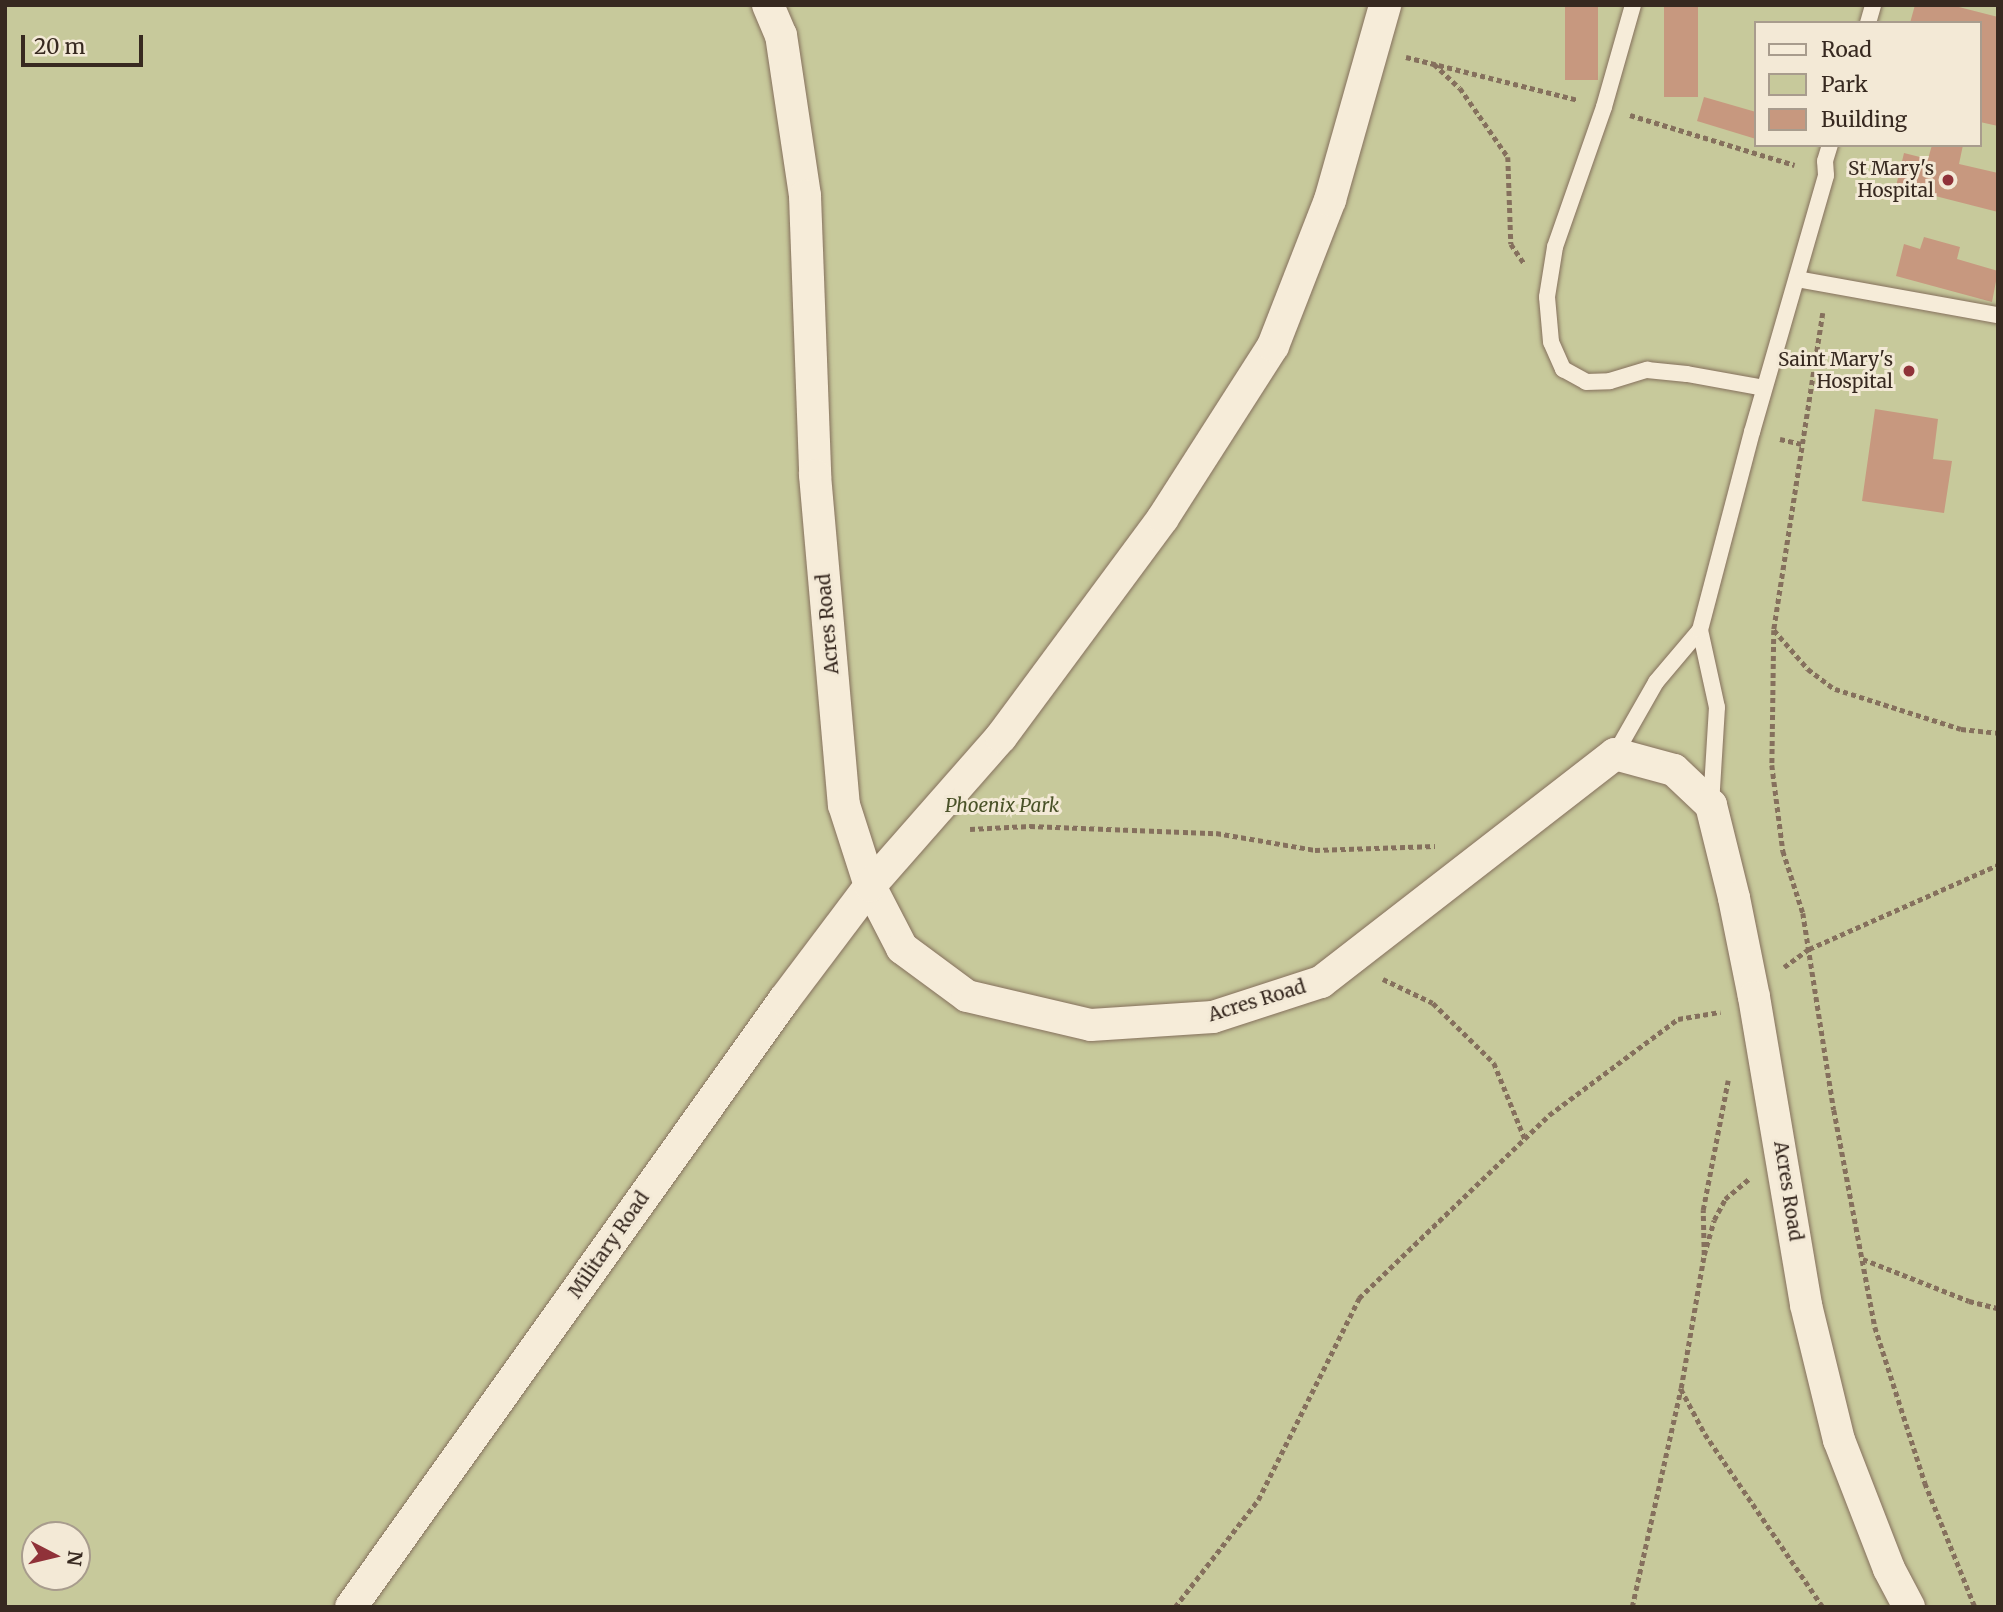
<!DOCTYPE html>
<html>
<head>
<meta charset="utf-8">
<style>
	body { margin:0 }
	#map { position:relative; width:2003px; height:1612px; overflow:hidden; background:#ebdec7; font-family:Merriweather,serif }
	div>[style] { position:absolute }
	.green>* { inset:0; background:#c7c99b }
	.building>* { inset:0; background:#c7987f; transform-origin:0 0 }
	.path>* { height:4.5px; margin-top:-2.25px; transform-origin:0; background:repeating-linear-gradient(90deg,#85705d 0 5px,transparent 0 8.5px) }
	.roads { filter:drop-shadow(0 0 2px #85705d) drop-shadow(0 0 2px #85705d) }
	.lane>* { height:16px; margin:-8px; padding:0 8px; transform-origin:8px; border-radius:8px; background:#f6ecd9 }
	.street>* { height:32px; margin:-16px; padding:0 16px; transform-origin:16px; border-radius:16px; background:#f6ecd9 }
	.dots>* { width:19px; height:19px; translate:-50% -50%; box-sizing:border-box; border:4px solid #f3e9d6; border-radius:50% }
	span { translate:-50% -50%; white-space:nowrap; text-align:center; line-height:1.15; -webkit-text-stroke:6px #f3e9d6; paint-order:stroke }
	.poi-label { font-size:19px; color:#372920 }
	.right { translate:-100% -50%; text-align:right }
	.street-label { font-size:19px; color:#372920 }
	.park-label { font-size:19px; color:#4a5228; font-style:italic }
	.frame { position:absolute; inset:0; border:7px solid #372920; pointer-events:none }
	.legend { position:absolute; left:1754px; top:21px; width:228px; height:126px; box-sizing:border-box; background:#f3e9d6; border:2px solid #a89c8d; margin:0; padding:9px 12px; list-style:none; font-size:21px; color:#372920 }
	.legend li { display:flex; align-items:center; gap:14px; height:35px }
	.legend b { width:35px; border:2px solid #a89c8d }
	.north { position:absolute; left:21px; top:1521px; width:70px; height:70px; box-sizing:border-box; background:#f3e9d6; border:2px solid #a89c8d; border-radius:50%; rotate:97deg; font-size:19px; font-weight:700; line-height:28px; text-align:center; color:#372920 }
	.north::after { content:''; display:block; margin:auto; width:24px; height:32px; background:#903239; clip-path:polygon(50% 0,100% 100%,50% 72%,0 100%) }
	.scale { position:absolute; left:21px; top:35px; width:122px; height:32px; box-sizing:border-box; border:4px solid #372920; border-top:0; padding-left:9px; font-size:21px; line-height:24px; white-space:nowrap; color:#372920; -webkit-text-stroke:5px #f3e9d6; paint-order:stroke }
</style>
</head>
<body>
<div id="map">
	<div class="green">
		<i style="clip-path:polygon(evenodd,5px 5px,1998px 5px,1998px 1607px,5px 1607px,5px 5px,1756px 23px,1980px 23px,1980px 145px,1756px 145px,1756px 23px,5px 5px,35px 1535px,77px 1535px,77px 1577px,35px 1577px,35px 1535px)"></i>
	</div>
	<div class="building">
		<i style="left:1565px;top:5px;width:33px;height:75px"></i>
		<i style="left:1664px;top:5px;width:34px;height:92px"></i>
		<i style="clip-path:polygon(1915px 5px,1951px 5px,1998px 17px,1998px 126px,1980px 122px,1980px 23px,1910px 23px)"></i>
		<i style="clip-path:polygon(1704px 97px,1756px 112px,1756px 139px,1697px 121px)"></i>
		<i style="clip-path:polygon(1932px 145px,1963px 145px,1959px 164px,1998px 173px,1998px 212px,1896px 186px,1904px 153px,1928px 159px)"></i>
		<i style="clip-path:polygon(1924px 237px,1960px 247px,1957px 259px,1998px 271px,1992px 302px,1896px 276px,1904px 244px,1920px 249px)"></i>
		<i style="clip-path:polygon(1875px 409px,1938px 419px,1933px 459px,1952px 461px,1944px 513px,1862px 501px)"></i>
	</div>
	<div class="path">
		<i style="left:1406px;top:57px;width:177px;rotate:14deg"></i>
		<i style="left:1434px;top:64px;width:35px;rotate:43deg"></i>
		<i style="left:1460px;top:88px;width:84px;rotate:55.2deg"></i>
		<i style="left:1508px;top:157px;width:87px;rotate:88deg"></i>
		<i style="left:1511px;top:244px;width:23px;rotate:56deg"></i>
		<i style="left:1630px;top:115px;width:172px;rotate:16.9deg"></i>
		<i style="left:1823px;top:313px;width:321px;rotate:98.8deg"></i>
		<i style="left:1774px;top:630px;width:135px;rotate:90.8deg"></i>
		<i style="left:1772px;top:765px;width:87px;rotate:82.7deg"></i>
		<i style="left:1783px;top:851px;width:65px;rotate:72.1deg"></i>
		<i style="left:1803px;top:913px;width:199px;rotate:81.1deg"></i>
		<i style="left:1834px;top:1110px;width:221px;rotate:79.3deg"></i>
		<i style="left:1875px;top:1327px;width:164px;rotate:72.2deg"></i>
		<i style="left:1925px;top:1483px;width:134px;rotate:68deg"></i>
		<i style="left:1780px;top:439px;width:23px;rotate:13deg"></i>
		<i style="left:1774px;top:630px;width:52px;rotate:48.9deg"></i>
		<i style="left:1808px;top:669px;width:34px;rotate:37deg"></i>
		<i style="left:1835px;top:689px;width:132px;rotate:17.6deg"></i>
		<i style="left:1961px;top:729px;width:37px;rotate:6deg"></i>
		<i style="left:970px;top:829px;width:60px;rotate:-2.9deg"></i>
		<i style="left:1030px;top:826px;width:186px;rotate:2.2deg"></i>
		<i style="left:1216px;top:833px;width:100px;rotate:9.7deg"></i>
		<i style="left:1315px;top:850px;width:120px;rotate:-1.9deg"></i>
		<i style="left:1784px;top:967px;width:31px;rotate:-36deg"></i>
		<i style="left:1809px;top:949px;width:207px;rotate:-24deg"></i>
		<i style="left:1383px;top:979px;width:55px;rotate:25.6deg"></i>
		<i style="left:1433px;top:1003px;width:86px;rotate:44.5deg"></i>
		<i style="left:1494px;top:1063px;width:82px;rotate:67.8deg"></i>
		<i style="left:1704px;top:1255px;width:45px;rotate:-91.3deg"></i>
		<i style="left:1703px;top:1210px;width:132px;rotate:-79.1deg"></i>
		<i style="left:1863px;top:1259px;width:114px;rotate:21.6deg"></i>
		<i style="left:1969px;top:1301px;width:30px;rotate:14deg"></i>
		<i style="left:1681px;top:1389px;width:51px;rotate:61.9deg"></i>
		<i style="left:1705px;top:1434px;width:209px;rotate:55.7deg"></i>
		<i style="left:1175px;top:1607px;width:135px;rotate:-52.2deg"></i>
		<i style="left:1258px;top:1500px;width:226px;rotate:-63.4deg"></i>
		<i style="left:1359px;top:1298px;width:264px;rotate:-43.9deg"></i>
		<i style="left:1549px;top:1115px;width:161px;rotate:-36.7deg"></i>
		<i style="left:1678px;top:1019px;width:43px;rotate:-9.5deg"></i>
		<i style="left:1632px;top:1607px;width:224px;rotate:-77.4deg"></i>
		<i style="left:1681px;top:1388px;width:135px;rotate:-80.2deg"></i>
		<i style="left:1704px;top:1255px;width:36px;rotate:-74deg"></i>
		<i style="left:1714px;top:1220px;width:24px;rotate:-62deg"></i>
		<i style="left:1725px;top:1199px;width:31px;rotate:-40deg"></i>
	</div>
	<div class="roads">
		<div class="lane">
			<i style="left:1633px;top:5px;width:106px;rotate:105.9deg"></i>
			<i style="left:1604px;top:107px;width:148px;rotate:109.3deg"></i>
			<i style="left:1555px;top:247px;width:51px;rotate:99.1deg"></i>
			<i style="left:1547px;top:297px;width:45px;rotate:84.9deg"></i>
			<i style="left:1551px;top:342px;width:30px;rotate:66deg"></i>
			<i style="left:1563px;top:369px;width:26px;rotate:29deg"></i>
			<i style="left:1586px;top:382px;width:24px;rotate:-2deg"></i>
			<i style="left:1610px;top:381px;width:39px;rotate:-17deg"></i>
			<i style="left:1647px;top:370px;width:40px;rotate:5.7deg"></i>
			<i style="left:1687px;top:374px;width:78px;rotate:10.3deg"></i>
			<i style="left:1868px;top:23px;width:19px;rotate:-74deg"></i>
			<i style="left:1797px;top:279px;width:204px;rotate:10.2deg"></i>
			<i style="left:1700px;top:630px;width:79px;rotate:77.6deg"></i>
			<i style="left:1717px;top:707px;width:97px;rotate:93.5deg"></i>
			<i style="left:1615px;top:754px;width:83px;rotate:-60.3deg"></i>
			<i style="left:1656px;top:682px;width:68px;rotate:-49.8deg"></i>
			<i style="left:1700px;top:630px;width:205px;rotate:-75.3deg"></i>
			<i style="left:1752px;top:432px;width:267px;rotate:-73.9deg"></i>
			<i style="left:1826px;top:175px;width:14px;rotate:-94deg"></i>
			<i style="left:1825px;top:161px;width:17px;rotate:-73deg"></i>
		</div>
		<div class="street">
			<i style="left:768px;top:5px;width:33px;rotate:67deg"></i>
			<i style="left:781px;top:35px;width:163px;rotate:81.5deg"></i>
			<i style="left:805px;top:196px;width:279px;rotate:87.9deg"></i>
			<i style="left:815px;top:475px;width:331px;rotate:85deg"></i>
			<i style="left:844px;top:805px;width:85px;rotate:72.2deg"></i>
			<i style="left:870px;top:886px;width:70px;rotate:62.7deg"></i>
			<i style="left:902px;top:948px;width:81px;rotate:36.4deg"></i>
			<i style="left:967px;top:996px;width:127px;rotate:13.2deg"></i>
			<i style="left:1091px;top:1025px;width:122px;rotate:-3.8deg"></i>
			<i style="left:1213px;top:1017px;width:114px;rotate:-18deg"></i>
			<i style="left:1321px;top:982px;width:372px;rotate:-37.8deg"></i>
			<i style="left:1615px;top:754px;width:61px;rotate:15.2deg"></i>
			<i style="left:1674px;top:770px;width:51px;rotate:43.4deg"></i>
			<i style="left:1711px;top:805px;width:96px;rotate:76.1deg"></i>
			<i style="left:1734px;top:898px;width:101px;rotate:78.6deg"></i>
			<i style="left:1754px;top:997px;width:312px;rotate:80.4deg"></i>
			<i style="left:1806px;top:1305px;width:139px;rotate:76.3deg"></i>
			<i style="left:1839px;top:1440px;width:138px;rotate:68.8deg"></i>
			<i style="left:1889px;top:1569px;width:43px;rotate:62.2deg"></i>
			<i style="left:351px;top:1607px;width:746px;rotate:-54.5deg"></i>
			<i style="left:784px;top:1000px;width:143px;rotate:-53deg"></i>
			<i style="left:870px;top:886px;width:198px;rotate:-48.7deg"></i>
			<i style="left:1001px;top:737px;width:272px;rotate:-53.5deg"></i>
			<i style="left:1163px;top:518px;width:204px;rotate:-57.4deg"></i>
			<i style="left:1273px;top:346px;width:157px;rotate:-68.7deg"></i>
			<i style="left:1330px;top:200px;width:203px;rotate:-74.2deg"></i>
		</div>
	</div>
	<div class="dots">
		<i style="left:1948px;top:180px;background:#903239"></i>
		<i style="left:1909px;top:371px;background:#903239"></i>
	</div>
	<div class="poi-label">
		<span class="right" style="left:1934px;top:180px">St Mary's<br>Hospital</span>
		<span class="right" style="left:1893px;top:371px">Saint Mary's<br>Hospital</span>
	</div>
	<div class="street-label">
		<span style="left:828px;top:624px;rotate:-95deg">Acres Road</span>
		<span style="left:1257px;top:1001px;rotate:-17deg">Acres Road</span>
		<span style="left:1788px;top:1191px;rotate:81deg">Acres Road</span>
		<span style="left:609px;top:1245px;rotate:-55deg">Military Road</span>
	</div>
	<div class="park-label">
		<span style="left:1002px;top:806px">Phoenix Park</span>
	</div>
	<div class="frame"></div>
	<ul class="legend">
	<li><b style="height:9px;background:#f6ecd9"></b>Road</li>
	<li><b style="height:19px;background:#c7c99b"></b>Park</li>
	<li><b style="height:19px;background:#c7987f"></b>Building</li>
	</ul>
	<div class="north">N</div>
	<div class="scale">20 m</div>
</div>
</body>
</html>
